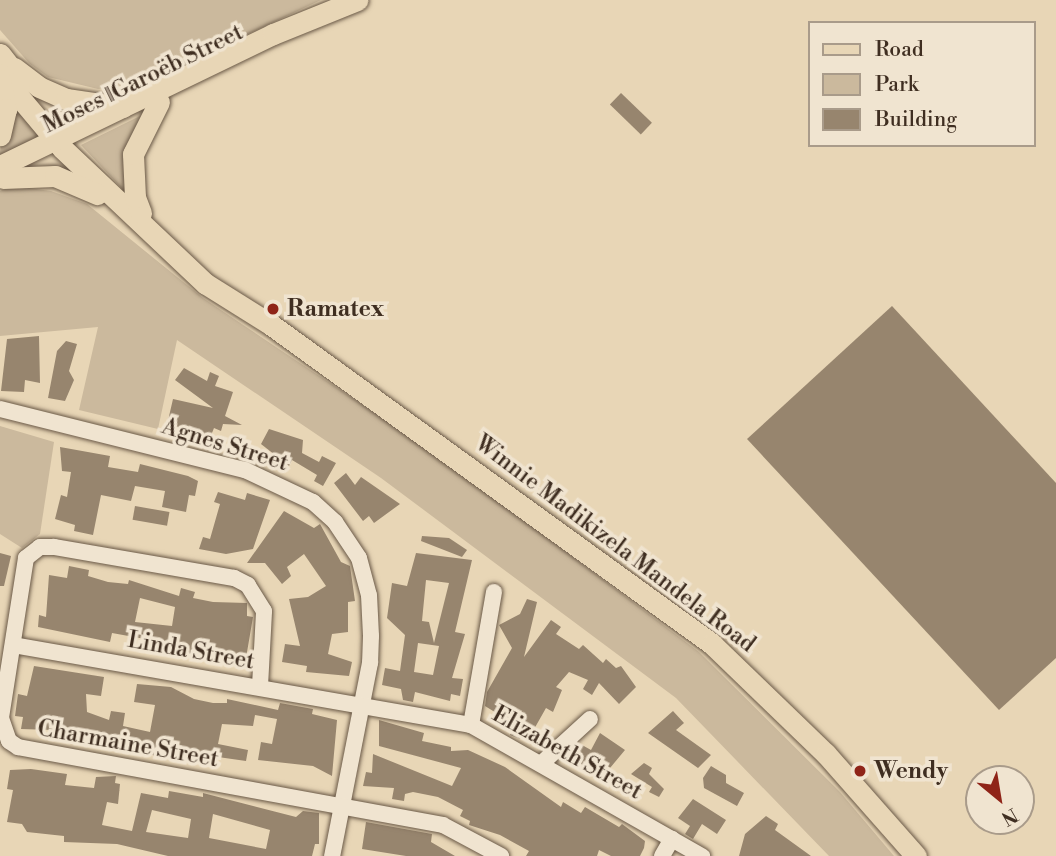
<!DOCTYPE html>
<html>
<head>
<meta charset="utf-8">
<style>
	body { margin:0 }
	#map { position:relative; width:1056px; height:856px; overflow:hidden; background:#e8d6b6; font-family:"Libre Bodoni",serif }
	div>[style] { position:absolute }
	.green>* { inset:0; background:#cbb99d }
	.building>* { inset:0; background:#97856e; transform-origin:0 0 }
	.roads { filter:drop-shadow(0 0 2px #695846) drop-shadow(0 0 2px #695846) }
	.minor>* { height:16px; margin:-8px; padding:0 8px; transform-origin:8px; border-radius:8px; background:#f0e4d0 }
	.major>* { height:21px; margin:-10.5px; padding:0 10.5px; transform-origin:10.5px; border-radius:10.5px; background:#e8d6b6 }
	.dots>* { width:19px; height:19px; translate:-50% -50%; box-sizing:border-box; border:4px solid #f0e4d0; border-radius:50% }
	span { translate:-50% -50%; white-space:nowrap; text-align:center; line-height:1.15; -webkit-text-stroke:7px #f0e4d0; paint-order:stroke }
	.street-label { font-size:23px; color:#3f2e21 }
	.poi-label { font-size:23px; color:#3f2e21; font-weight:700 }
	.left { translate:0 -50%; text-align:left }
	.legend { position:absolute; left:808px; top:21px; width:228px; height:126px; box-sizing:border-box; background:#f0e4d0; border:2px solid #a99b8a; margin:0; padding:9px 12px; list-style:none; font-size:21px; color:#3f2e21 }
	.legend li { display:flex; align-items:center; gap:14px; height:35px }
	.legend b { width:35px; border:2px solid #a99b8a }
	.north { position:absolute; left:965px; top:765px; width:70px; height:70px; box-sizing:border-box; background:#f0e4d0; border:2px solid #a99b8a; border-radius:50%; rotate:150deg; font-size:19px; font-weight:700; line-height:28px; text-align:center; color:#3f2e21 }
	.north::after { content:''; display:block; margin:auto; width:24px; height:32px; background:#8f2418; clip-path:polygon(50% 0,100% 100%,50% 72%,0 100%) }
</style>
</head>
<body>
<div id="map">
	<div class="green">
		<i style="clip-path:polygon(0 0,321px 0,143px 83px,98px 89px,48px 77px,29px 63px,0 30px)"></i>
		<i style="clip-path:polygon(12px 105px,47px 138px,0 161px,0 151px)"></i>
		<i style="clip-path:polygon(146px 113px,130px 197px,81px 145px)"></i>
		<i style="clip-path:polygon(13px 186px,51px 191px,87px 204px,203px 298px,440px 457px,699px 652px,840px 792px,894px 856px,829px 856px,676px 698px,381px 478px,177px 340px,158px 429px,79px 410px,98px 327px,0 336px,0 191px)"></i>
		<i style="clip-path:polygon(0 426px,54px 442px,40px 534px,22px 548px,0 534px)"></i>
	</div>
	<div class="building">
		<i style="left:621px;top:93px;width:43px;height:16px;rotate:44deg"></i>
		<i style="clip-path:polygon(892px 306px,1056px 483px,1056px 658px,999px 710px,747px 439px)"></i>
		<i style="clip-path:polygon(39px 336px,40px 383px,25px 380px,24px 392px,1px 391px,7px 339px)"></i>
		<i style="clip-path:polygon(66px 341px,77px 344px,69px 371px,74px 380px,65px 401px,48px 398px,57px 351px)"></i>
		<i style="clip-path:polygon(184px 368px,207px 381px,210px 372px,219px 376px,215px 386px,233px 392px,225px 416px,242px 425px,223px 424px,221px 431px,214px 428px,208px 443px,197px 440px,199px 432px,167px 425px,173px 399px,213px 408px,175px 380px)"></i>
		<i style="clip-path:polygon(269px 429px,303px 440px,302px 453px,319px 462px,322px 456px,336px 463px,323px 486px,314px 481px,317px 475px,292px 460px,289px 466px,261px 444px)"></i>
		<i style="clip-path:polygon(60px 447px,110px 456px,108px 467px,138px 472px,140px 464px,188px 476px,198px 481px,195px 496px,189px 495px,186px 512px,162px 507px,165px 491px,135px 486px,131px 501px,101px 495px,93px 535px,74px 531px,75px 525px,55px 519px,61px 495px,67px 497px,71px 472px,62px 471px)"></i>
		<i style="clip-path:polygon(346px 473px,355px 485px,361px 477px,400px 504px,374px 523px,369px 516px,363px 521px,334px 483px)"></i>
		<i style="clip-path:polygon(218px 492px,245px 500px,247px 493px,270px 500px,253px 549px,226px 554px,199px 549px,203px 537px,210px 539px,220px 504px,214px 502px)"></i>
		<i style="left:135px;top:506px;width:35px;height:14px;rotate:10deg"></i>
		<i style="clip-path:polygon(284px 511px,314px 528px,320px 524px,341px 562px,350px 566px,355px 601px,348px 602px,348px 632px,332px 634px,328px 654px,352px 662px,349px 676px,306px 672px,307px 666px,282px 662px,285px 644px,300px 646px,289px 599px,308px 597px,326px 586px,304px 554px,287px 567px,291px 576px,282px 584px,265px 563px,247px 563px)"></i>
		<i style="clip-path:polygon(422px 536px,449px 538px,467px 550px,462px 557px,421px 541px)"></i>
		<i style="clip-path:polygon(0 553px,11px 556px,4px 586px,0 586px)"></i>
		<i style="clip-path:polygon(evenodd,416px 553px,472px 560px,455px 632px,465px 634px,452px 678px,463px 679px,460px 696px,451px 694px,450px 701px,415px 692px,413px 702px,403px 700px,401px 689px,382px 685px,385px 668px,400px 671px,405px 635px,387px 618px,392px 583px,407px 586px,416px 553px,426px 580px,449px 583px,434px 643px,429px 622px,422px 621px,426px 580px,416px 553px,418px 643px,439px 646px,433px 675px,414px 672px,418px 643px)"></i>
		<i style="clip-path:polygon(evenodd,69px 566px,89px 570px,88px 576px,108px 582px,128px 584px,129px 580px,179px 596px,181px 588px,195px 592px,193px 598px,213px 602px,247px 603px,247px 616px,253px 617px,246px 658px,212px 660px,155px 645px,156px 641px,112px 633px,110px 642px,38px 627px,39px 615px,46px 617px,49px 575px,67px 578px,69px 566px,140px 598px,175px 607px,172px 626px,135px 622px,140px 598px)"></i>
		<i style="clip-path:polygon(527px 599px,537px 602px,524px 657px,551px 620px,561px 627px,556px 634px,579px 649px,583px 645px,603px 663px,606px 659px,616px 668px,621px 666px,636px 687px,619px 704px,599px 683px,592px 695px,583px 689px,588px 680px,569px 672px,556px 687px,562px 690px,553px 712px,546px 708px,533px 731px,526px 727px,520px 739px,510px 735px,514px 724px,485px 706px,487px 692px,512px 648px,499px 625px,520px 614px)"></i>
		<i style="clip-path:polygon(34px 666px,104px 677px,101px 696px,86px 694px,87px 712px,109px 720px,111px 711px,125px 713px,123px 726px,150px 732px,155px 705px,134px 702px,137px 684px,171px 687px,194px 699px,213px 703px,227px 703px,227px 699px,278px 710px,280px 703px,313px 709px,312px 714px,337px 720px,332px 776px,313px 766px,258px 760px,261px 742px,272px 744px,277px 719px,255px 715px,253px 726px,222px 724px,218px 744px,248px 750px,246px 761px,190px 753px,190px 759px,158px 757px,91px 733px,71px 729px,64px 737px,51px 736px,52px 730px,21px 729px,23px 717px,15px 716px,18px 694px,27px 696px)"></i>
		<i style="clip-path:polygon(673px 711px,684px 723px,676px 730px,711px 755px,698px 768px,648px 733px)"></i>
		<i style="clip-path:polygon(379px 720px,424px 733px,422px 741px,451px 747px,451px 751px,468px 750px,505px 767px,561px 807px,563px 802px,581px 813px,585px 807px,619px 827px,622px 824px,645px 841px,644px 848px,640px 856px,611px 856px,599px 850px,597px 856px,526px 856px,529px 851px,500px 835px,469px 825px,470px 821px,460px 816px,463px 810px,438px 797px,413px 792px,405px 794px,404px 801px,392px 799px,394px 788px,363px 786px,366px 772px,372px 773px,373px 754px,452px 786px,461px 768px,379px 746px)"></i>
		<i style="clip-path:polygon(600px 733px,625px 750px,610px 768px,593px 757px,585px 770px,572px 762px,582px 745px,591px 750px)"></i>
		<i style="clip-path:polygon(644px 763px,652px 768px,649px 774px,664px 789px,659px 797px,649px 792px,652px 787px,631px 774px)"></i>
		<i style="clip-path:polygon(711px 766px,726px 775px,726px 783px,744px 793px,737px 806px,704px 788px,703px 778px)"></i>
		<i style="clip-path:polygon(evenodd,31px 769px,67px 774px,65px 785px,94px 788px,96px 777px,116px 776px,115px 783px,120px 784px,118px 804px,107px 802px,102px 825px,132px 831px,141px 793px,168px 798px,169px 791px,203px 797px,203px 793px,296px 817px,303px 811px,319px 813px,319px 844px,315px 844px,312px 856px,168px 856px,117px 844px,64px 842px,64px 836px,27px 832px,22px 824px,7px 822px,13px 790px,7px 789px,10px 770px,31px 769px,152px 810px,191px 819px,188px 838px,146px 832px,152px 810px,31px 769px,213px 814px,270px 830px,266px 849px,209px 838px,213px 814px)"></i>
		<i style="clip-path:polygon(693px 799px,726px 820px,717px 834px,702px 824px,693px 839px,685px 834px,690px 826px,678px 818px)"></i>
		<i style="clip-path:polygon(766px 816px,778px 824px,775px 830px,811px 856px,739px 856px,745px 834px)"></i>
		<i style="clip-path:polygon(366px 822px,432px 834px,431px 842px,455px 856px,406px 856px,362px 849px)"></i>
	</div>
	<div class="roads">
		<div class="minor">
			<i style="left:0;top:409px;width:252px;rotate:14deg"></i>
			<i style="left:245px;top:470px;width:75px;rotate:25.2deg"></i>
			<i style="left:313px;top:502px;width:30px;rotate:42deg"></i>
			<i style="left:335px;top:522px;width:43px;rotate:56.3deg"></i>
			<i style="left:359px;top:558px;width:38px;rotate:75deg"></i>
			<i style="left:369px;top:595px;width:41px;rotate:87.2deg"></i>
			<i style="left:371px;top:636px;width:27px;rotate:92deg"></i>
			<i style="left:370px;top:663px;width:197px;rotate:101.1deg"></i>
			<i style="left:13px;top:645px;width:465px;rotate:9.9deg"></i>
			<i style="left:471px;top:725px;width:266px;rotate:29.6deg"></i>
			<i style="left:260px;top:686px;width:75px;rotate:-86.9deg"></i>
			<i style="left:264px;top:611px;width:31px;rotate:-122deg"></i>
			<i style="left:248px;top:585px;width:16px;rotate:-153deg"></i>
			<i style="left:234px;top:578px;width:183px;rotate:-170.2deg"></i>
			<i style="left:54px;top:547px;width:14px;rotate:180deg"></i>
			<i style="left:40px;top:547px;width:18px;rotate:142deg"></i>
			<i style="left:26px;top:558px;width:162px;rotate:98.9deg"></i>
			<i style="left:1px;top:718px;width:24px;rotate:71deg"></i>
			<i style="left:9px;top:741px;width:11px;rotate:34deg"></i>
			<i style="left:18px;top:747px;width:432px;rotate:10.4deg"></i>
			<i style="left:443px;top:825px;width:66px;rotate:28.1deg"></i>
			<i style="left:471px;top:725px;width:135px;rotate:-80.2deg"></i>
			<i style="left:542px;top:763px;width:65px;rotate:-42.5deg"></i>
			<i style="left:662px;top:856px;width:20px;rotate:-60deg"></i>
		</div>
		<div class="major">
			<i style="left:0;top:54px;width:34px;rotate:52deg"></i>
			<i style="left:14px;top:68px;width:31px;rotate:37deg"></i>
			<i style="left:39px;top:87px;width:30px;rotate:24deg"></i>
			<i style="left:66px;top:99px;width:57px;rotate:8.1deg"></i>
			<i style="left:0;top:74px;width:97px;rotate:50deg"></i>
			<i style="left:62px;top:148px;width:198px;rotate:43.4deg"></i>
			<i style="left:206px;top:284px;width:75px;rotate:32deg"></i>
			<i style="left:270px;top:324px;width:546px;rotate:35.9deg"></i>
			<i style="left:712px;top:644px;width:158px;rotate:44deg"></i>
			<i style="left:826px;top:754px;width:136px;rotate:48.6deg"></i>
			<i style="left:0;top:80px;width:30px;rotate:78deg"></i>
			<i style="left:6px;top:109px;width:27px;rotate:103deg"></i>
			<i style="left:0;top:166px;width:303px;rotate:-25.8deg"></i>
			<i style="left:273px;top:34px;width:91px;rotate:-22deg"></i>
			<i style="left:3px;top:178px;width:52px;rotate:-2.2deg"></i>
			<i style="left:55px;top:176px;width:46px;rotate:23.2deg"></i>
			<i style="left:141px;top:213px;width:17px;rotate:-111deg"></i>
			<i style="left:135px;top:197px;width:43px;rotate:-92.7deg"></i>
			<i style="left:133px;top:154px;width:58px;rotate:-63.4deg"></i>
		</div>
	</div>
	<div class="dots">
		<i style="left:273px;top:309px;background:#8f2418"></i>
		<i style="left:860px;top:771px;background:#8f2418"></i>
	</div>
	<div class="street-label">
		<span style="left:143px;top:79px;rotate:-26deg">Moses ǁGaroëb Street</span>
		<span style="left:225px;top:445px;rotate:17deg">Agnes Street</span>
		<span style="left:615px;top:544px;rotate:37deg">Winnie Madikizela Mandela Road</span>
		<span style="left:191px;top:651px;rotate:10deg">Linda Street</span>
		<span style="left:128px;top:744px;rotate:10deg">Charmaine Street</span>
		<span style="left:567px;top:753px;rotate:29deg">Elizabeth Street</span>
	</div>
	<div class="poi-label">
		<span class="left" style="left:287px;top:309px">Ramatex</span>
		<span class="left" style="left:874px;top:771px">Wendy</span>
	</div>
	<ul class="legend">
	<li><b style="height:9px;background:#e8d6b6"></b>Road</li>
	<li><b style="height:19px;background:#cbb99d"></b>Park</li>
	<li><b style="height:19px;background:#97856e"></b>Building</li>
	</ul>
	<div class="north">N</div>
</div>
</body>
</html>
